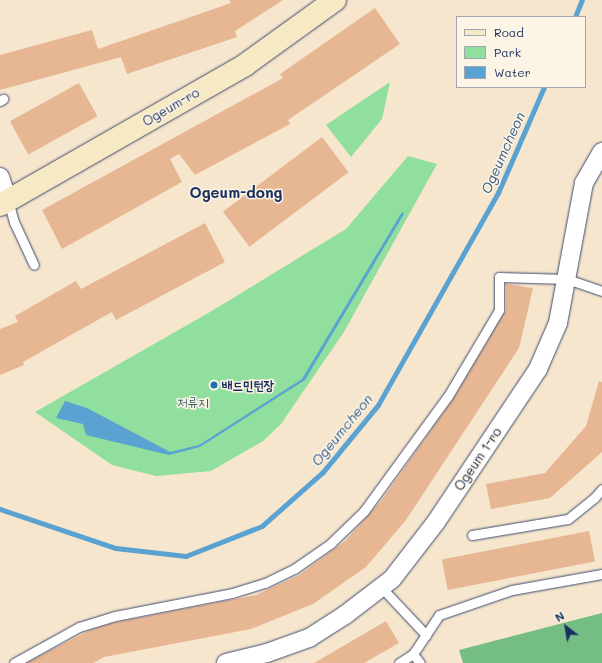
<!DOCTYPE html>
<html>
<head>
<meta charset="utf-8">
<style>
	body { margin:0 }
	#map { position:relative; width:602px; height:663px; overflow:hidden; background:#f6e6cd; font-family:Mali,"Poor Story",sans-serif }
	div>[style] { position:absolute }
	.green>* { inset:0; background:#90df9e }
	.forest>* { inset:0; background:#74be85 }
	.water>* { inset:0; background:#5aa2d1 }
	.stream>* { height:4.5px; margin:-2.25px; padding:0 2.25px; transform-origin:2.25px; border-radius:2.25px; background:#5aa2d1 }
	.building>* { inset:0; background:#e7b794; transform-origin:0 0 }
	.roads { filter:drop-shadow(0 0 1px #3c4a6f) drop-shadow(0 0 1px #3c4a6f) }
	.lane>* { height:9px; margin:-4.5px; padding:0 4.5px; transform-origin:4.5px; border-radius:4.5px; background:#fff }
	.street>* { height:18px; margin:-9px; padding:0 9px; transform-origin:9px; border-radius:9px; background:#fff }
	.secondary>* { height:22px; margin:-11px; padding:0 11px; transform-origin:11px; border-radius:11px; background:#f6e9c3 }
	.dots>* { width:11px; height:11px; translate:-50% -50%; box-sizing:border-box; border:2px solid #fcf5e5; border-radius:50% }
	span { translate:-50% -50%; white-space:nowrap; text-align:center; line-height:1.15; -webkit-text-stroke:3px #fcf5e5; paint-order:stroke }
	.street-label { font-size:13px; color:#1b2f5e }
	.poi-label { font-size:13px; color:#1b2f5e; font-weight:700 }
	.left { translate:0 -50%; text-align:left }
	.park-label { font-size:13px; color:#385b6e }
	.water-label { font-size:14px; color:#315786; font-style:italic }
	.quarter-label { font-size:15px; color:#1b2f5e; font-weight:700 }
	.legend { position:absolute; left:456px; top:16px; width:130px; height:72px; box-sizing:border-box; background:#fcf5e5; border:1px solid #a2a6af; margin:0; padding:5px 7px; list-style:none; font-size:12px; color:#1b2f5e }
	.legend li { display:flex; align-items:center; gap:8px; height:20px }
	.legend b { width:20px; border:1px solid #a2a6af }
	.north { position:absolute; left:546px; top:607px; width:40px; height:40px; -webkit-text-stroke:3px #fcf5e5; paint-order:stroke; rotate:329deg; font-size:11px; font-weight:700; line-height:16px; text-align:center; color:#1b2f5e }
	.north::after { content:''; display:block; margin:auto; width:14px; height:18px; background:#1b2f5e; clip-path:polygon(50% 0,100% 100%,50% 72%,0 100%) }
</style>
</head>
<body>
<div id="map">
	<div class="green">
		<i style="clip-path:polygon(390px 82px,382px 119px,351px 157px,326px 125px)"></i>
		<i style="clip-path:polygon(408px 156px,437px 164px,344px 332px,281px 424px,263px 441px,211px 471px,156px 476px,112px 465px,35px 412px,210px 312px,346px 229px)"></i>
	</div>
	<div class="forest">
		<i style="clip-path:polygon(602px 613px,602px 663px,463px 663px,459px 650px)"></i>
	</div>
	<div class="water">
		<i style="clip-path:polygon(402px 212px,404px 214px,305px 380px,200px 447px,169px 455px,86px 435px,83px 424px,56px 418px,65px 401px,87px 408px,170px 452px,199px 445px,302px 379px)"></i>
	</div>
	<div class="stream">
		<i style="left:575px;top:17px;width:18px;rotate:-68deg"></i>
		<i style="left:0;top:509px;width:122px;rotate:18.6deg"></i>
		<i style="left:116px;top:548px;width:70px;rotate:6.5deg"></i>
		<i style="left:186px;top:556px;width:82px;rotate:-21.5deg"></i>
		<i style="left:262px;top:526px;width:81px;rotate:-41.5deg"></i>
		<i style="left:323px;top:472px;width:87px;rotate:-50.6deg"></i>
		<i style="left:378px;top:405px;width:244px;rotate:-60.5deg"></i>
		<i style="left:498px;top:193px;width:116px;rotate:-66.5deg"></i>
	</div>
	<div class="building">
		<i style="clip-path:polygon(229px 0,283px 0,235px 31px,237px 37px,127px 74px,121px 57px,0 90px,0 55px,92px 30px,98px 49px,231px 3px)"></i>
		<i style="clip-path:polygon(375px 8px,400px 44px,288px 120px,290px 124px,195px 175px,179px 154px,170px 159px,182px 182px,62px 249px,42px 210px,283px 78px,280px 74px)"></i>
		<i style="left:79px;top:83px;width:38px;height:79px;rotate:61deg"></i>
		<i style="left:322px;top:137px;width:44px;height:124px;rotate:53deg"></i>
		<i style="clip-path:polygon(205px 223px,225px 262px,116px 320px,112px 312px,23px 362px,24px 365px,0 375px,0 329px,18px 322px,15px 316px,76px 281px,81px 289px)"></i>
		<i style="clip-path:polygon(506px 284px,533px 288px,519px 348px,406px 520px,366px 567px,313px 604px,251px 629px,104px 657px,93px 663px,26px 663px,90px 630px,112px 623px,256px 595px,299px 575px,345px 541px,381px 501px,453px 399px,506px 310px)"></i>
		<i style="clip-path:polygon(599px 381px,602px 382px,602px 452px,550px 498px,491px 509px,486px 484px,545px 473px,586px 426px)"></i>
		<i style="left:589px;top:531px;width:31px;height:150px;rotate:79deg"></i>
		<i style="clip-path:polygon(386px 621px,399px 643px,364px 663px,314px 663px)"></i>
	</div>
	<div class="roads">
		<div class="lane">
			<i style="left:0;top:101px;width:4px;rotate:-34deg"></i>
			<i style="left:8px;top:201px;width:22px;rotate:74deg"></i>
			<i style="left:14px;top:222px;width:47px;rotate:65.1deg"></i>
			<i style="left:472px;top:535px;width:97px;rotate:-9.5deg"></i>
			<i style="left:568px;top:519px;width:33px;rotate:-39deg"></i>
			<i style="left:594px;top:498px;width:12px;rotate:-48deg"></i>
			<i style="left:381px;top:587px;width:66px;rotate:46.8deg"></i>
			<i style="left:413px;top:654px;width:11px;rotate:52deg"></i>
			<i style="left:14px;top:663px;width:74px;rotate:-29deg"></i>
			<i style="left:79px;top:627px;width:38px;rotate:-17deg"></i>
			<i style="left:115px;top:616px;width:119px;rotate:-11.1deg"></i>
			<i style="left:232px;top:593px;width:34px;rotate:-17deg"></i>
			<i style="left:265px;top:583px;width:32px;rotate:-26deg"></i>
			<i style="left:294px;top:569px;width:44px;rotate:-34.8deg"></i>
			<i style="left:330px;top:544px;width:47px;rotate:-44.1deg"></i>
			<i style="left:364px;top:511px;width:142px;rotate:-53.9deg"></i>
			<i style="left:448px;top:396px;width:100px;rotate:-59.3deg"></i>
			<i style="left:499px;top:310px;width:33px;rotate:-90deg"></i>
			<i style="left:499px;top:277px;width:68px;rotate:1.7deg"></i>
			<i style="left:567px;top:279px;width:37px;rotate:19deg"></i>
			<i style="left:399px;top:663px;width:17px;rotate:-33deg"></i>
			<i style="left:413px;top:654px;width:47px;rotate:-56.3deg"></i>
			<i style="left:439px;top:615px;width:77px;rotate:-18.9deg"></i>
			<i style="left:512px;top:590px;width:91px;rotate:-10.1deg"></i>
		</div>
		<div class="street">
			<i style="left:0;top:177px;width:25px;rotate:72deg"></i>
			<i style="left:226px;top:663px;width:42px;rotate:-13.7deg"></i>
			<i style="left:267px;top:653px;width:45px;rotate:-19.7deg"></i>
			<i style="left:309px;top:638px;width:43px;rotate:-32.6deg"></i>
			<i style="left:345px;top:615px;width:59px;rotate:-37.5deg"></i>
			<i style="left:392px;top:579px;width:72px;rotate:-52.3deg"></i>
			<i style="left:436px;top:522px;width:184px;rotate:-56.3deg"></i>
			<i style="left:538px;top:369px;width:50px;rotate:-66.5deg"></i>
			<i style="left:558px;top:323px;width:142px;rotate:-79.5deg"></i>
			<i style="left:584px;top:183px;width:36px;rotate:-60deg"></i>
		</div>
		<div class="secondary">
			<i style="left:0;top:205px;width:282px;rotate:-29.7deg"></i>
			<i style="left:245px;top:65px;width:111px;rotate:-35.8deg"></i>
		</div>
	</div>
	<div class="dots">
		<i style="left:214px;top:385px;background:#1f6fb2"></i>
	</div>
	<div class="street-label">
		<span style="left:171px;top:107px;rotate:-30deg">Ogeum-ro</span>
		<span style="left:478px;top:459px;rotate:-56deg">Ogeum 1-ro</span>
	</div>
	<div class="poi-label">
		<span class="left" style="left:222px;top:385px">배드민턴장</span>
	</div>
	<div class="park-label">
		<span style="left:193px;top:402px">저류지</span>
	</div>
	<div class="water-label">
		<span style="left:503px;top:153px;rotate:-66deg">Ogeumcheon</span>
		<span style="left:342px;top:430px;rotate:-51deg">Ogeumcheon</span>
	</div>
	<div class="quarter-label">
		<span style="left:236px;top:193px">Ogeum-dong</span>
	</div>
	<ul class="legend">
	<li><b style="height:5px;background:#f6e9c3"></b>Road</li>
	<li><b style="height:11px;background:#90df9e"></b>Park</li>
	<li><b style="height:11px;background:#5aa2d1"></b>Water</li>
	</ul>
	<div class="north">N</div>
</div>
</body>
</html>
